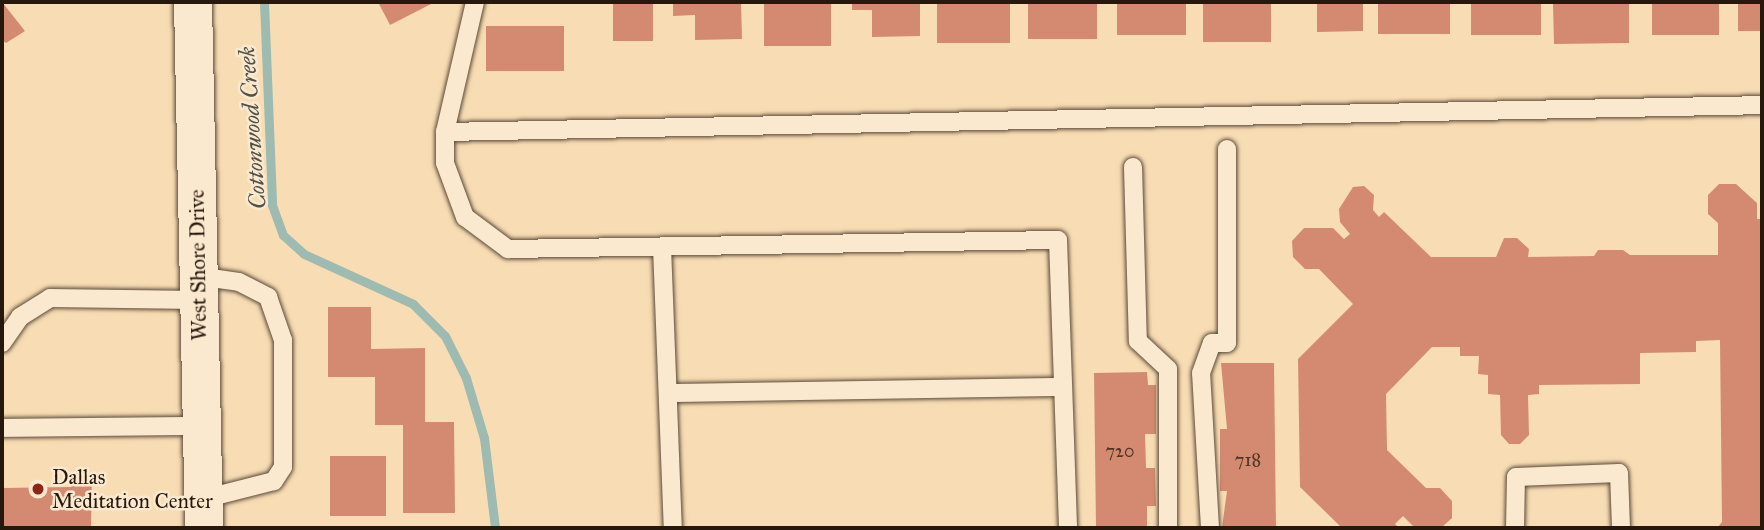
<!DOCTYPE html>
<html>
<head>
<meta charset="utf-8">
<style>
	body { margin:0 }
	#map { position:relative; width:1764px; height:530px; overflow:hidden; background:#f8ddb4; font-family:"IM FELL Great Primer",serif }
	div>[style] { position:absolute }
	.stream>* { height:9px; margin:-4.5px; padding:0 4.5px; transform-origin:4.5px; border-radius:4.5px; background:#9dbbb0 }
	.building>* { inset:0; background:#d38a70; transform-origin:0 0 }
	.roads { filter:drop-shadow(0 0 2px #5b4938) drop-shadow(0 0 2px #5b4938) }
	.lane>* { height:18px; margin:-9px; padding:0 9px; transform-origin:9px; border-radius:9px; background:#fae9ce }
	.secondary>* { height:38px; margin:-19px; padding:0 19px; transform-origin:19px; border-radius:19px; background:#fae9ce }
	.dots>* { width:19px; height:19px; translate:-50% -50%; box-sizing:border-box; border:4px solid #fae9ce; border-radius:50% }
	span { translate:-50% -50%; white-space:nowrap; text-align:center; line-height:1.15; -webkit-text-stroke:5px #fae9ce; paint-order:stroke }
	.number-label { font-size:18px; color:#523426 }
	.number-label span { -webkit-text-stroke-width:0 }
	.street-label { font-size:21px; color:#27180e }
	.poi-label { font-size:21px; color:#27180e }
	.left { translate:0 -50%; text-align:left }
	.water-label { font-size:23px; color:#505147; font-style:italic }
	.frame { position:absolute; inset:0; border:4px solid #27180e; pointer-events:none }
</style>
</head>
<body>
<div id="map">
	<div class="stream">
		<i style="left:264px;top:2px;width:203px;rotate:87.7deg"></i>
		<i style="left:272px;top:205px;width:32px;rotate:70deg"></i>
		<i style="left:283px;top:235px;width:28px;rotate:42deg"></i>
		<i style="left:304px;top:254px;width:120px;rotate:24.6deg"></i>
		<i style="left:413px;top:304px;width:45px;rotate:45deg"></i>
		<i style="left:445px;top:336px;width:47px;rotate:63.4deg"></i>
		<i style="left:466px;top:378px;width:63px;rotate:73.3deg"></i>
		<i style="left:484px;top:438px;width:91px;rotate:83deg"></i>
	</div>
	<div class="building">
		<i style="clip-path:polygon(2px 2px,25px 31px,6px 43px,2px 40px)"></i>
		<i style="clip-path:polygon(378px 2px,435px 2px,390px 25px)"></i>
		<i style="left:613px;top:2px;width:40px;height:39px"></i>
		<i style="clip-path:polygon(673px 2px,741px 2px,742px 39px,695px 40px,695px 15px,673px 16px)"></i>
		<i style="left:764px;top:2px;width:67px;height:44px"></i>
		<i style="clip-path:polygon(852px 2px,920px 2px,920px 36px,872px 37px,872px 10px,852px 10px)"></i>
		<i style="left:937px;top:2px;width:73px;height:41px"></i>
		<i style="left:1028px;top:2px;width:69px;height:37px"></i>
		<i style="left:1117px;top:2px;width:69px;height:33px"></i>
		<i style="left:1203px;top:2px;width:68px;height:40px"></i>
		<i style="clip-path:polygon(1294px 2px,1363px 2px,1363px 31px,1317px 32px,1317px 4px)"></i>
		<i style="left:1378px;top:2px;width:72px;height:32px"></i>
		<i style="left:1471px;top:2px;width:70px;height:33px"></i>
		<i style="clip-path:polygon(1583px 2px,1629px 2px,1629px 43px,1554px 44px,1553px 4px)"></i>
		<i style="left:1652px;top:2px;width:67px;height:33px"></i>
		<i style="left:1738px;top:2px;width:24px;height:29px"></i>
		<i style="left:486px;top:26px;width:78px;height:45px"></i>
		<i style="clip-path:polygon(1719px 184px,1736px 184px,1757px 203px,1757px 219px,1762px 219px,1762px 528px,1717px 528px,1722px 522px,1720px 340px,1696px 341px,1696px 352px,1640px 353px,1640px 384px,1539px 385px,1539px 394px,1528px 395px,1529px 435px,1520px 444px,1509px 444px,1501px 435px,1500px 395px,1488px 394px,1488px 375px,1478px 374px,1479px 356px,1460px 356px,1460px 347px,1432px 347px,1386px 394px,1387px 450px,1426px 488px,1440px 488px,1452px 501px,1452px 518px,1441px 528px,1415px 528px,1403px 516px,1395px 524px,1399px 528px,1342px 528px,1300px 487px,1298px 359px,1353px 304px,1319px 269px,1305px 269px,1293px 257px,1292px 241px,1304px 228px,1333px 228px,1344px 239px,1350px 234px,1340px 222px,1339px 209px,1353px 187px,1364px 186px,1374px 195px,1373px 210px,1379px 217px,1384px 212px,1431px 257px,1496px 257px,1504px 238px,1517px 238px,1529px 249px,1528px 257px,1594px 256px,1598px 250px,1623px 250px,1630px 255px,1718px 255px,1718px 223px,1708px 214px,1708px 195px)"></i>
		<i style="clip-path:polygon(328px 307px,371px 307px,371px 349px,425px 348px,425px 422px,454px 422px,455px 513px,403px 513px,403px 425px,375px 425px,375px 377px,328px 377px)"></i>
		<i style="clip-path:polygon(1221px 363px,1274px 363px,1276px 528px,1222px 528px,1227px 491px,1220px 491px,1220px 429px,1227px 429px)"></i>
		<i style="clip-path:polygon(1147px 372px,1148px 385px,1156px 385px,1156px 434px,1145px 434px,1146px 468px,1155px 468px,1156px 506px,1147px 506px,1147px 528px,1096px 528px,1094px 373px)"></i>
		<i style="left:330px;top:456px;width:56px;height:60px"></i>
		<i style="clip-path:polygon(71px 475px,92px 475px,91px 528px,2px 528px,2px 488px,71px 487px)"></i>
	</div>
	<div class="roads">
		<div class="lane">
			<i style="left:475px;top:2px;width:133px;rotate:103deg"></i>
			<i style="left:445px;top:132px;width:1317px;rotate:-1.17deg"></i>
			<i style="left:445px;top:132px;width:31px;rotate:90deg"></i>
			<i style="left:445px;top:163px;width:58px;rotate:69.7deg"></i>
			<i style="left:465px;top:217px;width:54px;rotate:36.7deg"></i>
			<i style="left:508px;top:249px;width:550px;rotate:-0.94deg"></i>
			<i style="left:1058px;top:240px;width:288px;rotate:88deg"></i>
			<i style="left:1133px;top:167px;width:174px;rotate:88.4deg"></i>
			<i style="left:1138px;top:341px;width:41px;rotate:43deg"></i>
			<i style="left:1168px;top:369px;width:159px;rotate:90deg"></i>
			<i style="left:662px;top:247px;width:281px;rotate:87.8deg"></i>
			<i style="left:197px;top:276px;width:42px;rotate:8.1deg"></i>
			<i style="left:239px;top:282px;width:33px;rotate:27deg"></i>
			<i style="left:268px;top:297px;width:46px;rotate:70.8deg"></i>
			<i style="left:283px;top:340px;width:127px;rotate:90deg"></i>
			<i style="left:283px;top:467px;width:17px;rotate:123deg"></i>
			<i style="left:274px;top:481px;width:73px;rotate:165.8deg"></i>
			<i style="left:2px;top:343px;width:32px;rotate:-55deg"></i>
			<i style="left:20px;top:317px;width:36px;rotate:-32deg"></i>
			<i style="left:50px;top:298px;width:148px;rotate:0.8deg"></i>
			<i style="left:668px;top:393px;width:393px;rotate:-0.9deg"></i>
			<i style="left:2px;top:428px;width:199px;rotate:-0.6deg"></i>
			<i style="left:1210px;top:528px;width:155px;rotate:-93.3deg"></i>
			<i style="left:1201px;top:373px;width:32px;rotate:-70deg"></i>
			<i style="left:1212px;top:343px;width:15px"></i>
			<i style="left:1227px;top:343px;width:194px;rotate:-90deg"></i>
			<i style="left:1515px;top:528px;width:51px;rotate:-88.9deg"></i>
			<i style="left:1516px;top:477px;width:103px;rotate:-2.2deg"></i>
			<i style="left:1619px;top:473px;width:55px;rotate:87.9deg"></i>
		</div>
		<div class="secondary">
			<i style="left:193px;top:2px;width:526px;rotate:88.8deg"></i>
		</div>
	</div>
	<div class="dots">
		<i style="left:38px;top:489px;background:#8f2418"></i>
	</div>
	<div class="number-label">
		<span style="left:1120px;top:451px">720</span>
		<span style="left:1248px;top:460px">718</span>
	</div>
	<div class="street-label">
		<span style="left:198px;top:265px;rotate:-91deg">West Shore Drive</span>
	</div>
	<div class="poi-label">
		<span class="left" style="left:52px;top:489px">Dallas<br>Meditation Center</span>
	</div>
	<div class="water-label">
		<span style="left:252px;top:128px;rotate:-94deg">Cottonwood Creek</span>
	</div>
	<div class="frame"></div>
</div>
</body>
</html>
